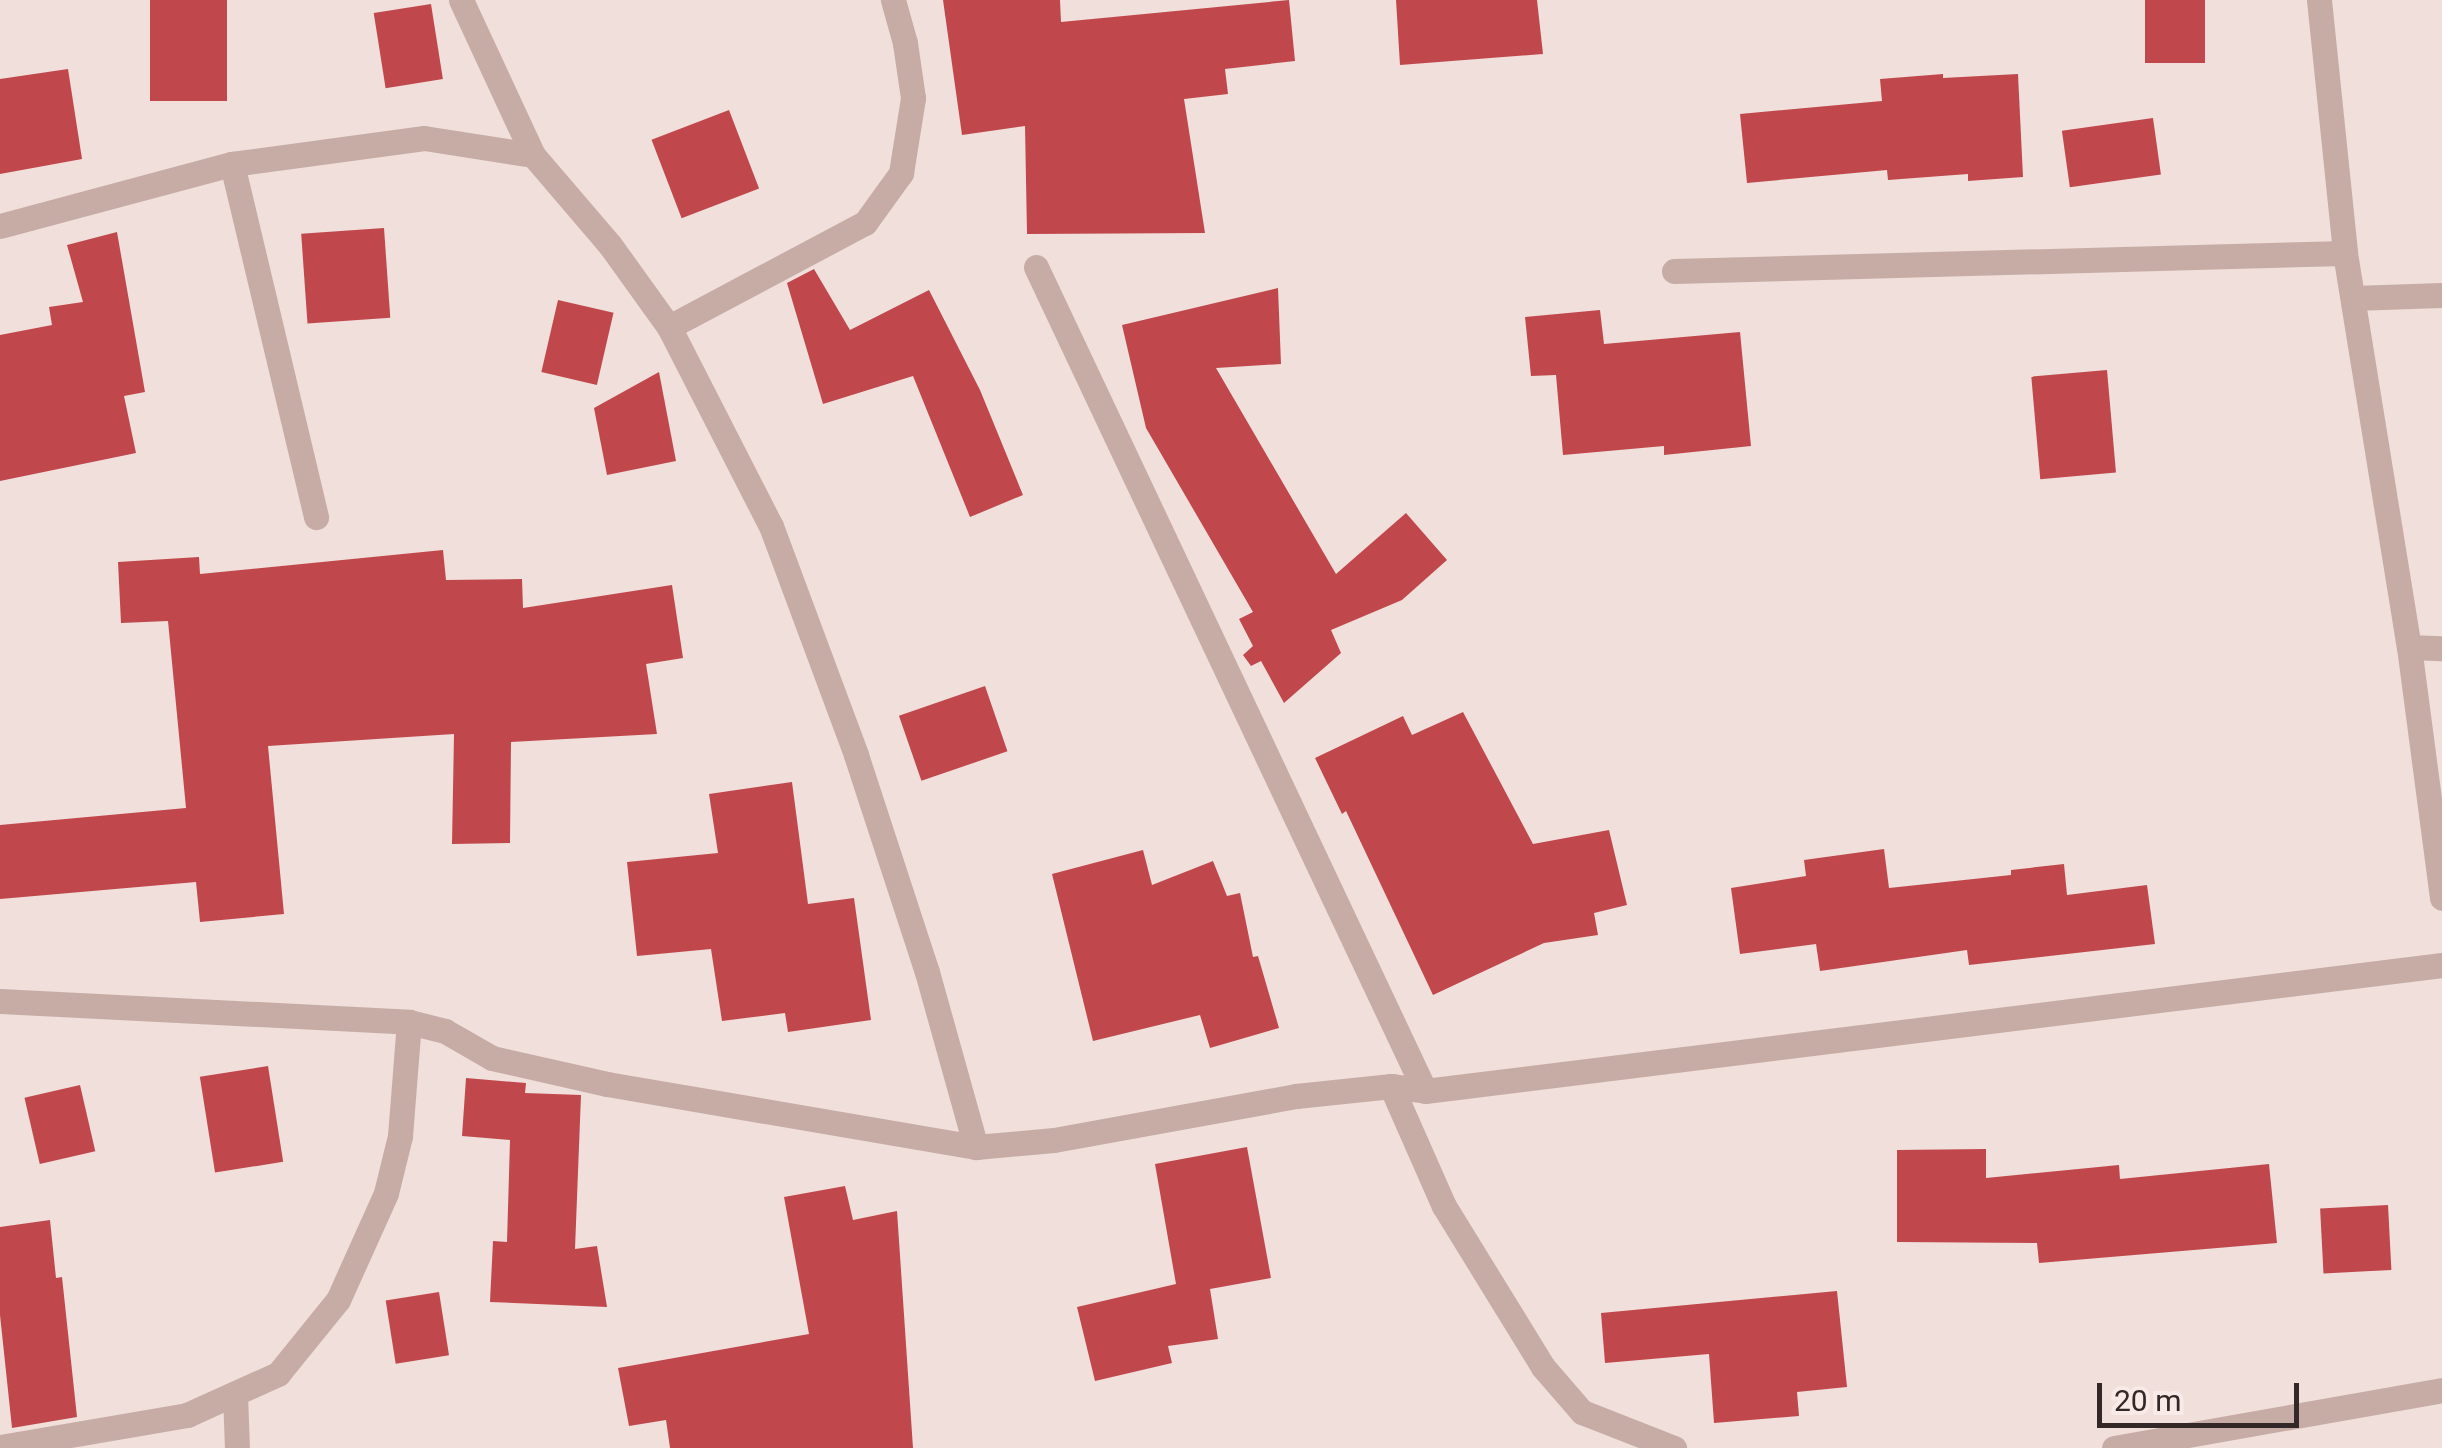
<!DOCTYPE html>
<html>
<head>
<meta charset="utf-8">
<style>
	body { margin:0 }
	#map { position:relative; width:2442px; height:1448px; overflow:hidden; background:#f0dfda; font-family:Roboto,sans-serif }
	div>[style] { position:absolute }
	.building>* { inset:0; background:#c0484d; transform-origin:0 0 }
	.street>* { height:25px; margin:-12.5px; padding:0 12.5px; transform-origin:12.5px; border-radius:12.5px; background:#c7aca6 }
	span { translate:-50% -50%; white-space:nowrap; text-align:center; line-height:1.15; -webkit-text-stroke:10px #f8eae6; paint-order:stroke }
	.scale { position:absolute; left:2097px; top:1383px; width:202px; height:45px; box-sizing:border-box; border:5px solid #342727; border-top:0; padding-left:12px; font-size:30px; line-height:35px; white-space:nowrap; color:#342727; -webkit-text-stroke:8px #f8eae6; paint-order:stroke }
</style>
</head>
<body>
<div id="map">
	<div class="building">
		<i style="left:150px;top:0;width:77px;height:101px"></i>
		<i style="clip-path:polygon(943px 0,1060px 0,1061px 22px,1289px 0,1295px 61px,1225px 69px,1228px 94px,1184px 99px,1205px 233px,1027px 234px,1025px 126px,962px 135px)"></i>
		<i style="clip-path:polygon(1396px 0,1537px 0,1543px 54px,1400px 65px)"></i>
		<i style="left:2145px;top:0;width:60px;height:63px"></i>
		<i style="left:431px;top:4px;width:76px;height:58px;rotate:81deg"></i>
		<i style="clip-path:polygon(68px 69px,82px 159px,0 174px,0 79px)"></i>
		<i style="clip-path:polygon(1943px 74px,1943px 78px,2018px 74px,2023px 177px,1968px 181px,1968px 174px,1888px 180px,1887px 170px,1747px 183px,1740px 114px,1882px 101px,1880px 79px)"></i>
		<i style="left:729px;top:110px;width:84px;height:83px;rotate:69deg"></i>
		<i style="left:2153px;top:118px;width:57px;height:92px;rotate:82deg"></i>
		<i style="left:384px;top:228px;width:90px;height:83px;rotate:86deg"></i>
		<i style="clip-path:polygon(117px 232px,145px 392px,124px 396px,136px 453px,0 481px,0 335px,52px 325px,49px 307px,83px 302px,67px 245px)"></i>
		<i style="clip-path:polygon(814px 269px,850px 330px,929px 290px,980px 390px,1023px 495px,970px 517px,913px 376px,823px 404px,787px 283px)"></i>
		<i style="clip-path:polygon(1278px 288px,1281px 364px,1216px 368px,1336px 574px,1406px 513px,1447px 560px,1402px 600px,1331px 630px,1341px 653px,1284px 703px,1261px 661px,1251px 666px,1243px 655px,1253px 646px,1239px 619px,1253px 612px,1146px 428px,1122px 325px)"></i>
		<i style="left:558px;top:300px;width:57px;height:74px;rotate:13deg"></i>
		<i style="clip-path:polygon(1600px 310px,1604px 344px,1740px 332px,1751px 446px,1664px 455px,1664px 446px,1563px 455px,1556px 375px,1531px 376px,1525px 317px)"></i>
		<i style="left:2107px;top:370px;width:103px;height:76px;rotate:85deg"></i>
		<i style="clip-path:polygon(659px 372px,676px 461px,607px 475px,594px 408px)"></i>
		<i style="clip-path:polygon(443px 550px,446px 580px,522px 579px,523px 608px,672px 585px,683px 658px,646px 664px,657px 734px,511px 742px,510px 843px,452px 844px,454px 734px,268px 746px,284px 914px,200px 922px,196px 882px,0 899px,0 825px,186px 808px,168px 621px,121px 623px,118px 562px,199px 557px,200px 574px)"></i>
		<i style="left:985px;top:686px;width:69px;height:91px;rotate:71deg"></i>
		<i style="clip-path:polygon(1463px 712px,1533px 844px,1609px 830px,1627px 905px,1594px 913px,1598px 935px,1544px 943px,1433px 995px,1346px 811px,1342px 814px,1315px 758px,1403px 716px,1412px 735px)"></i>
		<i style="clip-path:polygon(792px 782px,808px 904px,854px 898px,871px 1020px,788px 1032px,785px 1013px,722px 1021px,711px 949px,637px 956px,627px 862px,718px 853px,709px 794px)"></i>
		<i style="clip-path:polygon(1884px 849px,1889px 888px,2011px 875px,2011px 870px,2064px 864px,2067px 895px,2147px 885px,2155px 944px,1969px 965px,1967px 950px,1820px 971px,1816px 944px,1740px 954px,1731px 888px,1806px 876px,1804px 860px)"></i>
		<i style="clip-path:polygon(1143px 850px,1152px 885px,1213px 861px,1227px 896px,1240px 893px,1253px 957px,1258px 956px,1279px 1028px,1210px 1048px,1200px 1015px,1093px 1041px,1052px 874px)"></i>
		<i style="left:268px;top:1066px;width:97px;height:69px;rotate:81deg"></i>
		<i style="clip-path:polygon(466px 1078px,526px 1083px,525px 1093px,581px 1095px,575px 1249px,597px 1246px,607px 1307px,490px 1302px,493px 1241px,507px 1242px,510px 1140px,462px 1136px)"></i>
		<i style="left:80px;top:1085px;width:68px;height:57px;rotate:77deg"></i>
		<i style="clip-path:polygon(1247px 1147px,1271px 1278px,1210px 1289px,1218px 1339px,1168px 1346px,1172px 1363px,1095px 1381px,1077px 1307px,1176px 1284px,1155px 1164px)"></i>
		<i style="clip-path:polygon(1986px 1149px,1986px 1178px,2119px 1165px,2120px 1179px,2269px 1164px,2277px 1243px,2039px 1263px,2037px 1243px,1897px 1242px,1897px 1150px)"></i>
		<i style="clip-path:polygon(845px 1186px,853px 1220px,897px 1211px,913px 1448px,670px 1448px,666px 1420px,629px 1426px,618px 1368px,809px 1334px,784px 1197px)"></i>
		<i style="left:2388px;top:1205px;width:65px;height:68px;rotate:87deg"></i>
		<i style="clip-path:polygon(50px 1220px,56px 1278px,62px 1277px,77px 1417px,12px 1428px,0 1315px,0 1227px)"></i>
		<i style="clip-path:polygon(1837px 1291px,1847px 1387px,1797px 1392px,1799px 1416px,1714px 1423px,1709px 1354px,1605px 1363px,1601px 1313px)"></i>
		<i style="left:439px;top:1292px;width:64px;height:54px;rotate:81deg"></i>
	</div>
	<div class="street">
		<i style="left:461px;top:0;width:171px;rotate:65.1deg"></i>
		<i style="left:2319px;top:0;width:254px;rotate:84.1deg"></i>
		<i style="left:2345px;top:253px;width:399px;rotate:80.8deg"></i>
		<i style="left:2409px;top:647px;width:253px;rotate:82.5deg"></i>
		<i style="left:232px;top:164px;width:363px;rotate:76.6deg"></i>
		<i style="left:0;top:226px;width:240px;rotate:-15deg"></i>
		<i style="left:232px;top:164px;width:194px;rotate:-7.7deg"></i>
		<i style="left:424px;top:138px;width:110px;rotate:8.9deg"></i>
		<i style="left:533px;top:155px;width:118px;rotate:49.5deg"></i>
		<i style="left:610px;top:245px;width:101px;rotate:54.3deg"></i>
		<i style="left:669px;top:327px;width:224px;rotate:62.9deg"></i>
		<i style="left:771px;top:526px;width:244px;rotate:69.6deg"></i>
		<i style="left:856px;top:755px;width:228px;rotate:71.9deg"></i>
		<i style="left:927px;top:972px;width:182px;rotate:74.4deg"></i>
		<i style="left:976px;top:1147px;width:78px;rotate:-5.1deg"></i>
		<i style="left:1054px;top:1140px;width:246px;rotate:-10.3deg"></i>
		<i style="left:1296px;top:1096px;width:96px;rotate:-6deg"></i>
		<i style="left:1391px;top:1086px;width:131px;rotate:66.2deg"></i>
		<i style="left:1444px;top:1206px;width:189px;rotate:58.4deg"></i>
		<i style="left:1543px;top:1367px;width:60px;rotate:49.1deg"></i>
		<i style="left:1582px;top:1412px;width:99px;rotate:21.4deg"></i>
		<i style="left:1036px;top:267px;width:911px;rotate:64.73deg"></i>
		<i style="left:1674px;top:271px;width:671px;rotate:-1.54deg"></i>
		<i style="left:2353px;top:298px;width:89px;rotate:-1.9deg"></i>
		<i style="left:669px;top:327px;width:222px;rotate:-28deg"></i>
		<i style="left:865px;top:223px;width:62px;rotate:-54.2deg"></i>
		<i style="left:901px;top:173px;width:76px;rotate:-80.9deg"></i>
		<i style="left:913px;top:98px;width:56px;rotate:-98.3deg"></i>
		<i style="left:905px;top:43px;width:45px;rotate:-105.6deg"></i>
		<i style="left:2409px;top:647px;width:33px;rotate:2deg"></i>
		<i style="left:0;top:1001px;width:410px;rotate:2.9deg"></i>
		<i style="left:1391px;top:1086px;width:34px;rotate:8deg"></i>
		<i style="left:1425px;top:1091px;width:1025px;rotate:-7.06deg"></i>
		<i style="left:235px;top:1394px;width:54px;rotate:87.9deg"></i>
		<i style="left:0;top:1447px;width:190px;rotate:-9.7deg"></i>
		<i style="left:187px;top:1415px;width:100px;rotate:-24.3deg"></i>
		<i style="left:278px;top:1374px;width:95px;rotate:-51deg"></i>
		<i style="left:338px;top:1300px;width:117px;rotate:-65.8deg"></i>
		<i style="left:386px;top:1193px;width:59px;rotate:-76.2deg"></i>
		<i style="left:400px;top:1136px;width:114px;rotate:-85.5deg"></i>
		<i style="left:409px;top:1022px;width:37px;rotate:14deg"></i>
		<i style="left:445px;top:1031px;width:54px;rotate:29.9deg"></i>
		<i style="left:492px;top:1058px;width:118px;rotate:12.7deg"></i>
		<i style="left:607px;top:1084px;width:374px;rotate:9.7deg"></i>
		<i style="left:2114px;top:1448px;width:333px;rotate:-10deg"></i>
	</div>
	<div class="scale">20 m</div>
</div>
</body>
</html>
